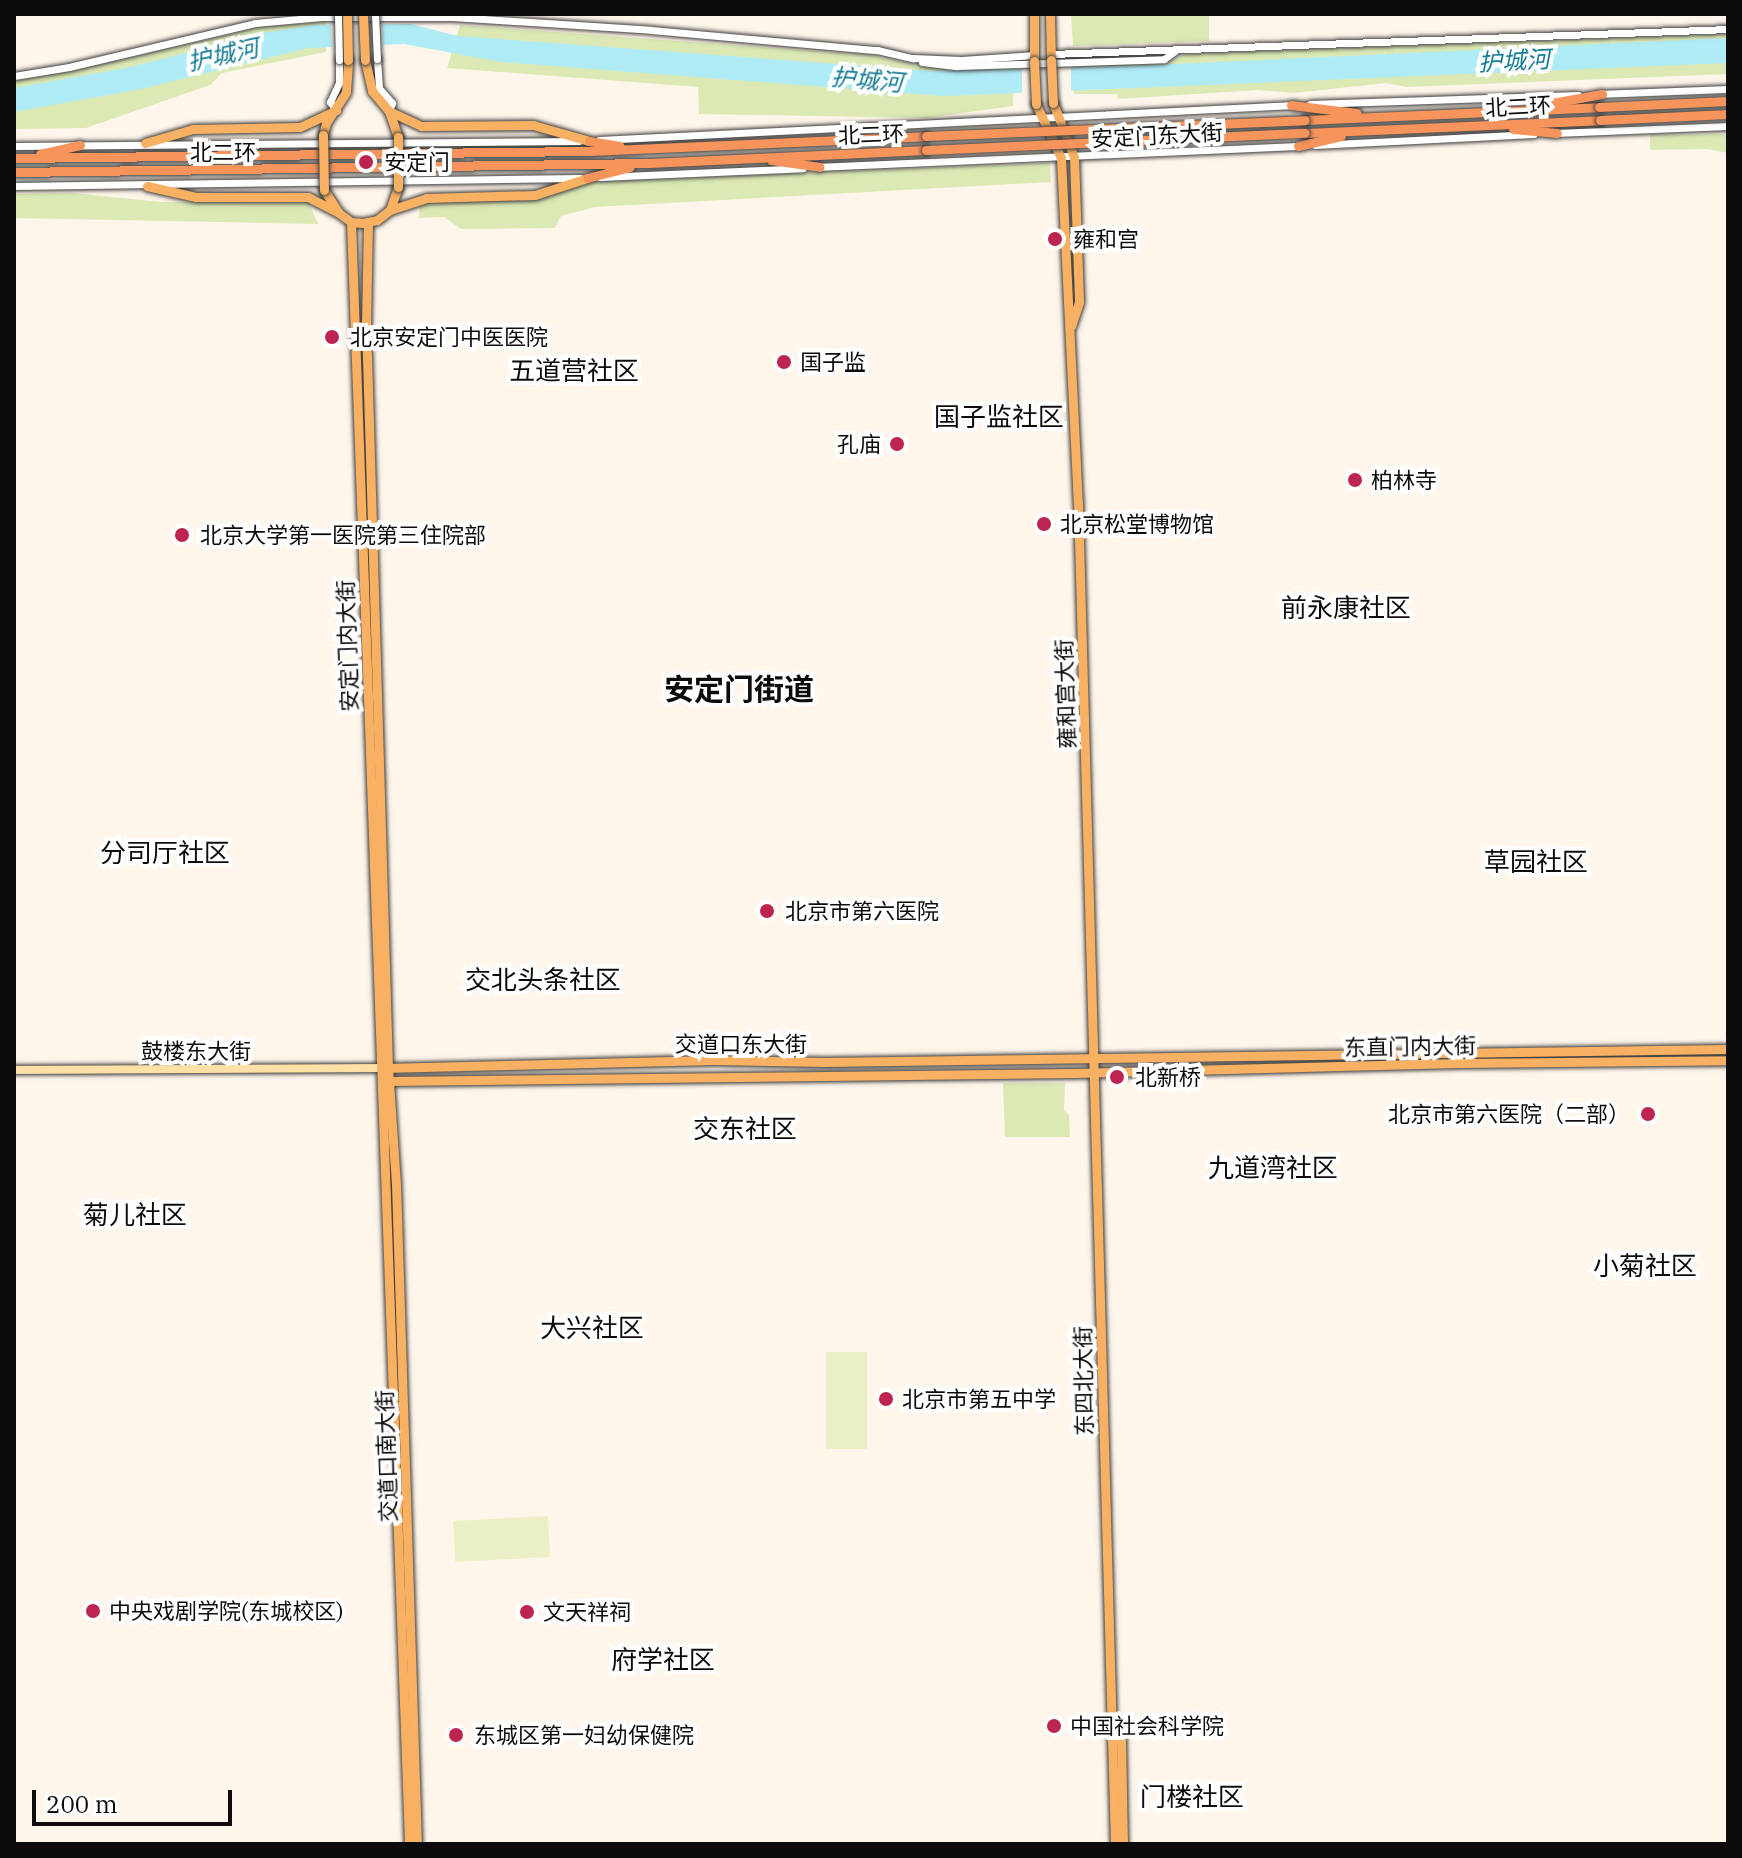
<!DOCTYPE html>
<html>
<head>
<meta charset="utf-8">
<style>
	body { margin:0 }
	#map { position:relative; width:1742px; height:1858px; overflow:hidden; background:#fff6eb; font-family:"IBM Plex Serif","Noto Sans SC",serif }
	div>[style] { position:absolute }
	.green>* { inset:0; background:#dce9b5 }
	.pitch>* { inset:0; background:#ebf0c7; transform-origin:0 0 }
	.water>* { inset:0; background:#b0ecf6 }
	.pier>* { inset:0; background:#fff6eb; transform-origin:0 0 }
	.roads { filter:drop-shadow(0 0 2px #3f3f3f) drop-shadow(0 0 2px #3f3f3f) }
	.tertiary>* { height:7px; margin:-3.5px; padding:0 3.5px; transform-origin:3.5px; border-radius:3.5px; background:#fff }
	.secondary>* { height:8px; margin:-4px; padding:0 4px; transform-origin:4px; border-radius:4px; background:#ffe0a6 }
	.primary>* { height:9px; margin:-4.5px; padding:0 4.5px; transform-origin:4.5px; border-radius:4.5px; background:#f8b062 }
	.trunk>* { height:9px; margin:-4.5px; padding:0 4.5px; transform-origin:4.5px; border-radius:4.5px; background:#f6945b }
	.bridges { filter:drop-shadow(0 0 2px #3f3f3f) drop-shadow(0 0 2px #3f3f3f) }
	.tertiary-bridge>* { height:7px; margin:-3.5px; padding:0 3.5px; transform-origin:3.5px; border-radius:3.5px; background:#fff }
	.primary-bridge>* { height:9px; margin:-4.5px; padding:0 4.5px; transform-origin:4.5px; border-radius:4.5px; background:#f8b062 }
	.trunk-bridge>* { height:9px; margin:-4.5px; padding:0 4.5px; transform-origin:4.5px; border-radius:4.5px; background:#f6945b }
	.dots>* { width:22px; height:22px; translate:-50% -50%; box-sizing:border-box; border:4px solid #fff; border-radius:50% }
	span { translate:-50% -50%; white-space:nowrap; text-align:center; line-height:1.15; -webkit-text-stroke:8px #fff; paint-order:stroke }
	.street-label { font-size:22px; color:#0c0c0c }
	.poi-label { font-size:22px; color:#0c0c0c }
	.left { translate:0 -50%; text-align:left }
	.right { translate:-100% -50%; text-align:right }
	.water-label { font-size:24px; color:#167c96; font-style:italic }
	.quarter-label { font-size:26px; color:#0c0c0c }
	.district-label { font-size:30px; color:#0c0c0c; font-weight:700 }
	.frame { position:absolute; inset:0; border:16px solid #0c0c0c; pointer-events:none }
	.scale { position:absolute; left:32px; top:1790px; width:200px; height:36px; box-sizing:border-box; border:4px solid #0c0c0c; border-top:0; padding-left:10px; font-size:24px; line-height:28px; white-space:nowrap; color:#0c0c0c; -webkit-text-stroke:6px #fff; paint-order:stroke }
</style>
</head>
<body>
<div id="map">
	<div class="green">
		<i style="clip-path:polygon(1071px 14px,1209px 14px,1209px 41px,1073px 46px)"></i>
		<i style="clip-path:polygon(326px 21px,326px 52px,222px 73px,210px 85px,86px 128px,14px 129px,14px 81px,73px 71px,257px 28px)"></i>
		<i style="clip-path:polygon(460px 25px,868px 55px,925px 66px,1014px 67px,1013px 106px,927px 118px,699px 114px,698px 87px,447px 68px)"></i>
		<i style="clip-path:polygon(1728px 34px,1728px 74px,1407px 87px,1386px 83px,1294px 93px,1258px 90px,1118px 99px,1117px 94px,1074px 94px,1073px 65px,1167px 62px,1185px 54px)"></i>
		<i style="clip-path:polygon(1728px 134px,1728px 153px,1707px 149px,1650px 150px,1650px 135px)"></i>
		<i style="clip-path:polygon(1050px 163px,1051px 182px,595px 207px,561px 216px,555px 228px,461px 229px,444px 217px,419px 218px,420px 206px,427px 202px,534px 200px,587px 182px)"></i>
		<i style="clip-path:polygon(72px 193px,161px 202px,309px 203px,318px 224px,14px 218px,14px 194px)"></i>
		<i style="clip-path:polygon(1003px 1083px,1065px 1083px,1064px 1110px,1069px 1115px,1070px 1137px,1005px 1137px)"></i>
	</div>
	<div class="pitch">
		<i style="left:826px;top:1352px;width:41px;height:97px"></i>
		<i style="left:548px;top:1516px;width:41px;height:95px;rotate:87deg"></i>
	</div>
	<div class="water">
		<i style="clip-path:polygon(411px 24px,458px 36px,933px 71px,1154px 65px,1728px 38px,1728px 63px,944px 96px,501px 62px,404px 44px,308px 48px,141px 89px,14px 112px,14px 88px,131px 67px,263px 33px,314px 25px)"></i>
	</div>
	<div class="pier">
		<i style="left:382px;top:20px;width:29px;height:51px;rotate:88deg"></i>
		<i style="left:1071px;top:63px;width:33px;height:49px;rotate:90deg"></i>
	</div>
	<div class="roads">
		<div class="tertiary">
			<i style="left:1051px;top:54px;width:677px;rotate:-2.11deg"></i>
			<i style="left:377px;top:59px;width:29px;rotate:86deg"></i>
			<i style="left:379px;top:88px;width:20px;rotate:49deg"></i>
			<i style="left:392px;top:103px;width:9px;rotate:111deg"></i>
			<i style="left:922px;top:62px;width:35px;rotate:7deg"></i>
			<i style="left:957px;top:66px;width:207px;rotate:-1.9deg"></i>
			<i style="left:1164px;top:59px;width:14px;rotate:-36deg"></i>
			<i style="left:14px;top:76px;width:56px;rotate:-9.3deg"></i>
			<i style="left:69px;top:67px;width:191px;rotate:-13.3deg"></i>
			<i style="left:255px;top:23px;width:67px;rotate:-5.1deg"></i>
			<i style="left:322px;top:17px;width:130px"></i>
			<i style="left:452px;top:17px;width:199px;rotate:3.7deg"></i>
			<i style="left:651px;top:30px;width:227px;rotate:5.1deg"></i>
			<i style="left:877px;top:50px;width:37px;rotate:13deg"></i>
			<i style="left:913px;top:58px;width:48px;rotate:2.4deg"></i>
			<i style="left:961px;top:60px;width:73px;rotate:-3.9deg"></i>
			<i style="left:1598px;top:94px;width:130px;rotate:-2.2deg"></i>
			<i style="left:1310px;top:104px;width:268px;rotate:-1.9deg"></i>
			<i style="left:336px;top:110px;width:10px;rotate:-127deg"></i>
			<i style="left:330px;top:102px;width:21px;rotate:-65deg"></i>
			<i style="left:339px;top:83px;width:23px;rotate:-90deg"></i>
			<i style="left:1555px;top:133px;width:173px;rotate:-2.3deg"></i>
			<i style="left:599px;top:140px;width:696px;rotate:-2.88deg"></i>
			<i style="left:1315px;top:145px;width:219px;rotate:-2.9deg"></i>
			<i style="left:14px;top:146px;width:565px;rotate:-0.51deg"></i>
			<i style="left:816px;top:167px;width:487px;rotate:-2.5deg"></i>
			<i style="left:600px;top:177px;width:203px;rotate:-2.5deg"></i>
			<i style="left:14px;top:186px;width:566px;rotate:-0.81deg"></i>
		</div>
		<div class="secondary">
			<i style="left:14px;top:1070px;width:365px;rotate:-0.3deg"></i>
		</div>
		<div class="primary">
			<i style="left:1050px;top:14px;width:46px;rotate:88.8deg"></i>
			<i style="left:365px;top:60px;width:32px;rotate:77deg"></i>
			<i style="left:372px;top:91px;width:26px;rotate:50deg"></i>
			<i style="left:389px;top:111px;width:28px;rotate:71deg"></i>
			<i style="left:1034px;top:61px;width:47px;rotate:-90deg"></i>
			<i style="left:1053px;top:103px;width:58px;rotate:68.7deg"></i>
			<i style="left:1074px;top:157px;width:145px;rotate:88deg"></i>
			<i style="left:1079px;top:302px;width:25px;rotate:108deg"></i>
			<i style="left:1036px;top:104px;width:60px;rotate:65.2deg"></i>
			<i style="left:1061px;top:158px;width:345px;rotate:87.2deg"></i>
			<i style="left:1078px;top:503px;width:1342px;rotate:88.42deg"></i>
			<i style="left:389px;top:111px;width:35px;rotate:25deg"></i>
			<i style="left:421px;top:126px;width:112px;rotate:-0.5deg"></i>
			<i style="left:533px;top:125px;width:58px;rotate:15.9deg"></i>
			<i style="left:323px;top:135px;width:12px;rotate:-76deg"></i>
			<i style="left:326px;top:123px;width:37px;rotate:-57deg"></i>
			<i style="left:346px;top:92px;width:32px;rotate:-86deg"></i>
			<i style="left:145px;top:143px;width:50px;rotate:-16.3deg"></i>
			<i style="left:193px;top:129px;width:107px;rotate:-1.1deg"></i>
			<i style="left:300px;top:127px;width:40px;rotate:-25deg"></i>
			<i style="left:147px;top:186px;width:50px;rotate:12.7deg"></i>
			<i style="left:196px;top:197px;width:112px"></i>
			<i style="left:308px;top:197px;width:35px;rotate:27deg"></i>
			<i style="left:324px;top:190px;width:27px;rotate:57deg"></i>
			<i style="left:339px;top:213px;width:15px;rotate:37deg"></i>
			<i style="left:351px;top:222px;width:12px;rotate:5deg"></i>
			<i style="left:363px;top:223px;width:14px;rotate:-12deg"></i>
			<i style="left:377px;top:220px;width:16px;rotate:-38deg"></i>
			<i style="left:390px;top:210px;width:24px;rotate:-71deg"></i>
			<i style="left:390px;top:210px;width:38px;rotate:-18deg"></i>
			<i style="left:426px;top:198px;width:109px;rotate:-1.6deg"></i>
			<i style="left:535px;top:195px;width:55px;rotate:-18.1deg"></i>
			<i style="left:351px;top:222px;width:1623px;rotate:87.95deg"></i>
			<i style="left:368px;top:222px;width:100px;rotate:91.1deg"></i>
			<i style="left:366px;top:322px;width:745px;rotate:88.31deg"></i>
			<i style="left:388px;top:1067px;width:117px;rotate:86.1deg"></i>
			<i style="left:396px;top:1184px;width:660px;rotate:88.18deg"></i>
			<i style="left:383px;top:1068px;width:331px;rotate:-1.4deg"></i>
			<i style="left:714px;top:1060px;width:111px;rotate:1deg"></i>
			<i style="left:825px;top:1062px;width:903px;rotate:-0.82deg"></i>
			<i style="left:389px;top:1081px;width:686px;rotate:-0.67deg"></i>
			<i style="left:1075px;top:1073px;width:384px;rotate:-1.5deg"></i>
			<i style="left:1459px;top:1063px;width:269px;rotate:-0.6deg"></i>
			<i style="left:1117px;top:1720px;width:19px;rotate:78deg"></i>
			<i style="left:1121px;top:1739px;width:105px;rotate:88.9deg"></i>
		</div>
		<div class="trunk">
			<i style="left:1546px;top:104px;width:57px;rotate:-10.1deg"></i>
			<i style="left:1291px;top:105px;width:66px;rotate:6.9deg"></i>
			<i style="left:1305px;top:120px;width:294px;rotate:-2.5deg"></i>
			<i style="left:1513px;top:129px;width:44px;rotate:5.2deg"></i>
			<i style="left:1305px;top:133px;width:295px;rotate:-2.5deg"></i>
			<i style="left:589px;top:141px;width:31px;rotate:9deg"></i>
			<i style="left:1298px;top:146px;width:44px;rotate:-13.1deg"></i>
			<i style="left:40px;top:154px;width:41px;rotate:-12.7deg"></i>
			<i style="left:14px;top:158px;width:575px;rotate:-0.7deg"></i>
			<i style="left:589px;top:151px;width:337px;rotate:-2.5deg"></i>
			<i style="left:771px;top:160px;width:49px;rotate:8.1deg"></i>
			<i style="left:14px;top:172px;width:635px;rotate:-0.81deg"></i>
			<i style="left:649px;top:163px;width:277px;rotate:-2.7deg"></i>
			<i style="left:587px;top:178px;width:44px;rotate:-14.3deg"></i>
		</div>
	</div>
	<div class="bridges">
		<div class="tertiary-bridge">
			<i style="left:338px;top:14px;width:46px;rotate:88.8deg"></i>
			<i style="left:375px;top:14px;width:45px;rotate:87.5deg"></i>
		</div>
		<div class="primary-bridge">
			<i style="left:347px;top:14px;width:46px;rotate:88.8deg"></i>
			<i style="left:363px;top:14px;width:46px;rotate:87.5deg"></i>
			<i style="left:1051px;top:60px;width:43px;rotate:87.3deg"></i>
			<i style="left:1034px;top:61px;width:43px;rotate:87.3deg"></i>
			<i style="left:323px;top:135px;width:55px;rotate:89deg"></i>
			<i style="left:398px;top:137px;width:50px;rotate:90deg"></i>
		</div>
		<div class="trunk-bridge">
			<i style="left:1599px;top:107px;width:129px;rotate:-2.7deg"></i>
			<i style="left:1600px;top:120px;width:128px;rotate:-2.7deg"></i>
			<i style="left:926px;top:136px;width:379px;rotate:-2.4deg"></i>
			<i style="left:926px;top:150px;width:379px;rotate:-2.6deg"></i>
		</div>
	</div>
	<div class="dots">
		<i style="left:366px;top:162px;background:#bb254f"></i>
		<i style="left:1055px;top:239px;background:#bb254f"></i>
		<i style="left:332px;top:337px;background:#bb254f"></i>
		<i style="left:784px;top:362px;background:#bb254f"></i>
		<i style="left:897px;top:444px;background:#bb254f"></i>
		<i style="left:1355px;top:480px;background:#bb254f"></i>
		<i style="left:1044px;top:524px;background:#bb254f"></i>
		<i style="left:182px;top:535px;background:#bb254f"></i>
		<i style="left:767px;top:911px;background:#bb254f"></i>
		<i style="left:1117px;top:1077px;background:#bb254f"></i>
		<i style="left:1648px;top:1114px;background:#bb254f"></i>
		<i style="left:886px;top:1399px;background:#bb254f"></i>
		<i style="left:93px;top:1611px;background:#bb254f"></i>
		<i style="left:527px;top:1612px;background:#bb254f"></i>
		<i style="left:1054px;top:1726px;background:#bb254f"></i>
		<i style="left:456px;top:1735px;background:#bb254f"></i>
	</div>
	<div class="street-label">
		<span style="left:1518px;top:106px;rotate:-3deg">北二环</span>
		<span style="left:871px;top:134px;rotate:-2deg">北二环</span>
		<span style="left:1157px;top:135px;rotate:-3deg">安定门东大街</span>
		<span style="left:223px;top:152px">北二环</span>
		<span style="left:347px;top:646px;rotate:-92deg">安定门内大街</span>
		<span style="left:1065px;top:694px;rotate:-92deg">雍和宫大街</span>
		<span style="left:741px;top:1044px">交道口东大街</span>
		<span style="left:1410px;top:1046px;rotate:-1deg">东直门内大街</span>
		<span style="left:196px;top:1051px">鼓楼东大街</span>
		<span style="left:1083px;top:1381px;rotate:-91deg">东四北大街</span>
		<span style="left:386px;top:1456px;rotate:-92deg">交道口南大街</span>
	</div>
	<div class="poi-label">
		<span class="left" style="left:384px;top:162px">安定门</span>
		<span class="left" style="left:1073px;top:239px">雍和宫</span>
		<span class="left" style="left:350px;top:337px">北京安定门中医医院</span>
		<span class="left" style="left:800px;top:362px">国子监</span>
		<span class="right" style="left:881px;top:444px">孔庙</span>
		<span class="left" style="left:1371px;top:480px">柏林寺</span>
		<span class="left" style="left:1060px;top:524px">北京松堂博物馆</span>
		<span class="left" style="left:200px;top:535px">北京大学第一医院第三住院部</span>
		<span class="left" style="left:785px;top:911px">北京市第六医院</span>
		<span class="left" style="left:1135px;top:1077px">北新桥</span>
		<span class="right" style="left:1630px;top:1114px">北京市第六医院（二部）</span>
		<span class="left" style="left:902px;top:1399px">北京市第五中学</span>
		<span class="left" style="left:109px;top:1611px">中央戏剧学院(东城校区)</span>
		<span class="left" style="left:543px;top:1612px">文天祥祠</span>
		<span class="left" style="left:1070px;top:1726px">中国社会科学院</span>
		<span class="left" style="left:474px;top:1735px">东城区第一妇幼保健院</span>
	</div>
	<div class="water-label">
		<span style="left:223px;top:55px;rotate:-12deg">护城河</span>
		<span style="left:1514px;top:61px;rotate:-3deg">护城河</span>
		<span style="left:867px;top:80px;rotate:5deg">护城河</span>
	</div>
	<div class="quarter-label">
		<span style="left:574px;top:371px">五道营社区</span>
		<span style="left:999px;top:417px">国子监社区</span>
		<span style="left:1346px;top:608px">前永康社区</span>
		<span style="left:165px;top:853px">分司厅社区</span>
		<span style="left:1536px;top:862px">草园社区</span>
		<span style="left:543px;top:980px">交北头条社区</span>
		<span style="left:745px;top:1129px">交东社区</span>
		<span style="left:1273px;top:1168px">九道湾社区</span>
		<span style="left:135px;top:1215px">菊儿社区</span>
		<span style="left:1645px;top:1266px">小菊社区</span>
		<span style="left:592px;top:1328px">大兴社区</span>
		<span style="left:663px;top:1660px">府学社区</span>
		<span style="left:1192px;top:1797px">门楼社区</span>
	</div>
	<div class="district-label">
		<span style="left:739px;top:689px">安定门街道</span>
	</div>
	<div class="frame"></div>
	<div class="scale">200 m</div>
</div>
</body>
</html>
